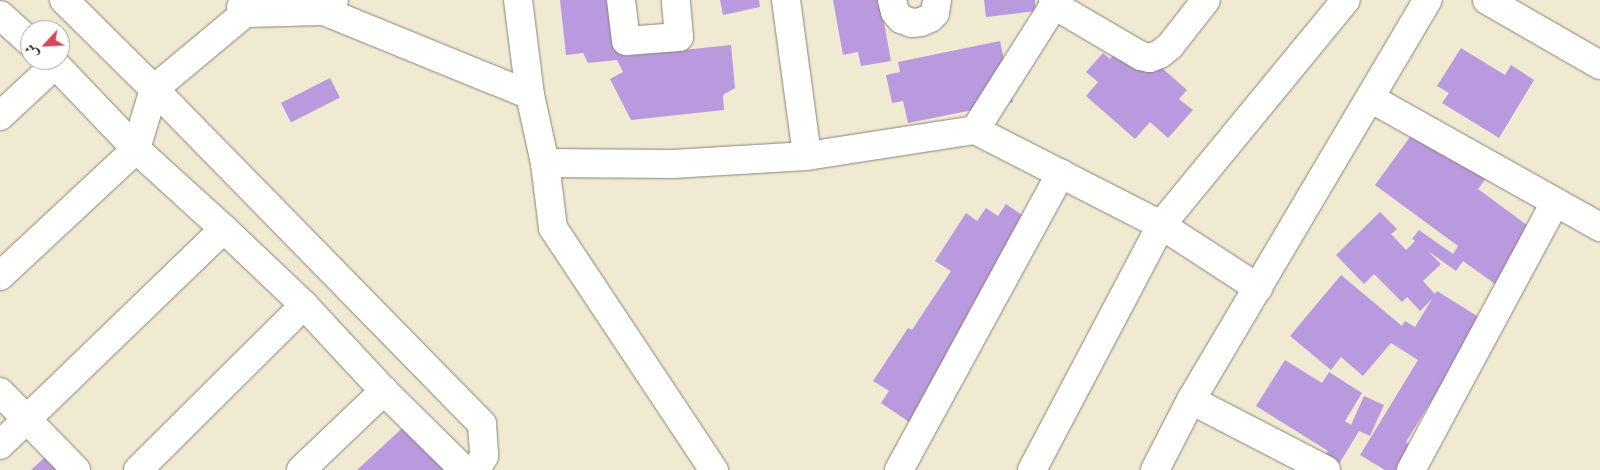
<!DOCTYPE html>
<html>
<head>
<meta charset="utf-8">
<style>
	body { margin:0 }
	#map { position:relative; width:1600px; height:470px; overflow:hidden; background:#f0ead2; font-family:"Old Standard TT",Amiri,serif }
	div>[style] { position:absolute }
	.building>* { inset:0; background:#ba9ade; transform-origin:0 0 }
	.roads { filter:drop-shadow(0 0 1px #868377) drop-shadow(0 0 1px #868377) }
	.street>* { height:28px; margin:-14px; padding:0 14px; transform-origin:14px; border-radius:14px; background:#fff }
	span { translate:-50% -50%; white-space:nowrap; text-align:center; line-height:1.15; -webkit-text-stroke:4px #fff; paint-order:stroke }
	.north { position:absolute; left:20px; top:20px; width:50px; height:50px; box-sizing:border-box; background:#fff; border:1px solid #a4a4a4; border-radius:50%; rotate:245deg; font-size:14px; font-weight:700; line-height:20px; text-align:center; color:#1c1c1c }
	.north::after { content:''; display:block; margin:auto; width:18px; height:22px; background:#d1495b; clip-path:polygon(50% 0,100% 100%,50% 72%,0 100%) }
</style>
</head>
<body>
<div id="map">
	<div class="building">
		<i style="clip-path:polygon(560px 0,619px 0,625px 56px,731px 45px,735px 88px,723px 95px,724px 110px,631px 120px,610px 79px,623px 72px,617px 60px,588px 63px,583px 53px,566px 55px)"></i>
		<i style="clip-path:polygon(720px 0,759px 0,760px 7px,723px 15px)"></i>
		<i style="clip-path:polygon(833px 0,880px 0,891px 61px,861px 66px,858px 52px,843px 55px)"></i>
		<i style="clip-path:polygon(984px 0,1035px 0,1036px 11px,986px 17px)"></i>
		<i style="clip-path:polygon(1128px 38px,1187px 90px,1179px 99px,1193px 110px,1168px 138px,1150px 122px,1135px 139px,1086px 96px,1098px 82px,1086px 72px,1103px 53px,1110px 59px)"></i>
		<i style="clip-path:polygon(1000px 41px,1013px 102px,908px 123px,903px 101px,892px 103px,886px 75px,900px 72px,898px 62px)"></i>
		<i style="clip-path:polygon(1461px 48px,1505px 75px,1511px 65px,1534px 80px,1499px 138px,1442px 103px,1449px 93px,1437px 86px)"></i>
		<i style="left:330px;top:78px;width:22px;height:55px;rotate:63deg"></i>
		<i style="clip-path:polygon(1418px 126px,1487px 177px,1478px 189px,1534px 230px,1495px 284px,1463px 261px,1456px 271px,1428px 251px,1441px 264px,1423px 281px,1435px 294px,1437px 291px,1482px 319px,1406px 442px,1423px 453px,1413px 470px,1385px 470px,1360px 455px,1418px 360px,1391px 343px,1363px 376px,1341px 357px,1331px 370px,1290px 336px,1341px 275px,1402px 326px,1405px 321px,1415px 327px,1432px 299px,1420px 311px,1407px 297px,1402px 302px,1374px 274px,1364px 284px,1336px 255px,1380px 212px,1397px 229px,1391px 234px,1406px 250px,1415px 241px,1412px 239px,1419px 230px,1453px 254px,1458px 246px,1375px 185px)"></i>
		<i style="clip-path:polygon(1006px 204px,1039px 227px,909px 422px,881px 403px,889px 391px,873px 381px,908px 328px,912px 330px,951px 271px,935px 261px,966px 213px,977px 221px,986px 208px,998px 216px)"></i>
		<i style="clip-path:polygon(1285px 360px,1322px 383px,1329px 372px,1362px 393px,1345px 421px,1351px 425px,1364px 396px,1384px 405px,1370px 436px,1359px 431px,1339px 464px,1325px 455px,1328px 451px,1256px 406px)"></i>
		<i style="clip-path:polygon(410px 421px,456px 470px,357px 470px)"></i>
		<i style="clip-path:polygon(56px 447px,78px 470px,31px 470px)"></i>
	</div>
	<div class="roads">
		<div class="street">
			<i style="left:64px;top:0;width:127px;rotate:44.7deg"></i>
			<i style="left:154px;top:89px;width:139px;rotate:-39.8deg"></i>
			<i style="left:334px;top:0;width:15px;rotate:132deg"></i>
			<i style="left:324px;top:11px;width:222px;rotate:22.2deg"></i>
			<i style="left:518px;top:0;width:96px;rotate:82.8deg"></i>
			<i style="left:530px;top:95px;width:70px;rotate:77.6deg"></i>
			<i style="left:545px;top:163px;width:65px;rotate:83deg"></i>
			<i style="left:553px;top:228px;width:291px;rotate:56.4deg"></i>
			<i style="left:621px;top:0;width:41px;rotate:83deg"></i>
			<i style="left:626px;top:41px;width:53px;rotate:-4.3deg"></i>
			<i style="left:679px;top:37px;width:37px;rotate:-95deg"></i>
			<i style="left:786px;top:0;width:157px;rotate:82.3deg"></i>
			<i style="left:892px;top:0;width:12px;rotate:76deg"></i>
			<i style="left:895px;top:12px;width:9px;rotate:49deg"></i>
			<i style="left:901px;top:19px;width:12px;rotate:20deg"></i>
			<i style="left:912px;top:23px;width:9px;rotate:-6deg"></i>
			<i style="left:921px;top:22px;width:10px;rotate:-24deg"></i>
			<i style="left:930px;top:18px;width:7px;rotate:-45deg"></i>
			<i style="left:935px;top:13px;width:13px;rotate:-81deg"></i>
			<i style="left:1487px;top:0;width:130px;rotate:29.9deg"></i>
			<i style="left:1054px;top:5px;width:101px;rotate:30.4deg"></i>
			<i style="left:1141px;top:56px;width:9px;rotate:13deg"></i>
			<i style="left:1150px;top:58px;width:11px;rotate:-22deg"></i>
			<i style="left:1160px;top:54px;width:13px;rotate:-39deg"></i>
			<i style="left:1170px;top:46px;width:58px;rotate:-52deg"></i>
			<i style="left:241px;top:7px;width:8px;rotate:50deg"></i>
			<i style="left:246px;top:13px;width:78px;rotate:-1.5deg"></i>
			<i style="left:0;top:15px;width:40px;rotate:42deg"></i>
			<i style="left:51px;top:60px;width:123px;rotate:46.3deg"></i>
			<i style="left:136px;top:149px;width:119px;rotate:42.3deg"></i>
			<i style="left:224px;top:229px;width:110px;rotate:43.5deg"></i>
			<i style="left:304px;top:305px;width:117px;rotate:47.1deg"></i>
			<i style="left:384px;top:391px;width:112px;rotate:44.6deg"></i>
			<i style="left:1370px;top:98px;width:264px;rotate:29.3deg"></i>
			<i style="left:0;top:116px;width:76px;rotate:-42.9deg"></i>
			<i style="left:975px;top:130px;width:148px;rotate:-57.7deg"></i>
			<i style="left:1054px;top:5px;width:5px;rotate:-101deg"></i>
			<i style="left:545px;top:163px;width:128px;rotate:0.4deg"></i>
			<i style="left:673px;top:164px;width:134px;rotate:-3.4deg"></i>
			<i style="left:807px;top:156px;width:170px;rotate:-8.8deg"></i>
			<i style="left:975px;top:130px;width:209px;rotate:27.1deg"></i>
			<i style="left:1161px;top:225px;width:116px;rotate:33deg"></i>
			<i style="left:0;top:276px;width:186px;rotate:-43deg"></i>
			<i style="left:136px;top:149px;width:63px;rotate:-73.3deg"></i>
			<i style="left:154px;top:89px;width:469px;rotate:45.6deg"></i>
			<i style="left:482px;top:424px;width:32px;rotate:86deg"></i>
			<i style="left:484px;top:456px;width:16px;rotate:120deg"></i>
			<i style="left:0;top:392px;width:109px;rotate:45.7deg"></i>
			<i style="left:1191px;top:400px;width:152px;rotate:27.4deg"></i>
			<i style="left:0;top:445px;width:311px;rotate:-44deg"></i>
			<i style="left:138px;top:470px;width:234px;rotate:-44.8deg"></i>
			<i style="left:301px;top:470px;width:115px;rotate:-43.6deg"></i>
			<i style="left:899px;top:470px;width:338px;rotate:-61.4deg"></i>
			<i style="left:1032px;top:470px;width:277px;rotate:-62.2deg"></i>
			<i style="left:1161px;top:225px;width:291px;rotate:-50.6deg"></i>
			<i style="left:1155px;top:470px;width:79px;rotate:-62.8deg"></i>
			<i style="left:1191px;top:400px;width:465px;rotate:-59.4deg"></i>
			<i style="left:1411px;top:470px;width:303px;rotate:-61.7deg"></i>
		</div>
	</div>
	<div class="north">ش</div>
</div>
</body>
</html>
